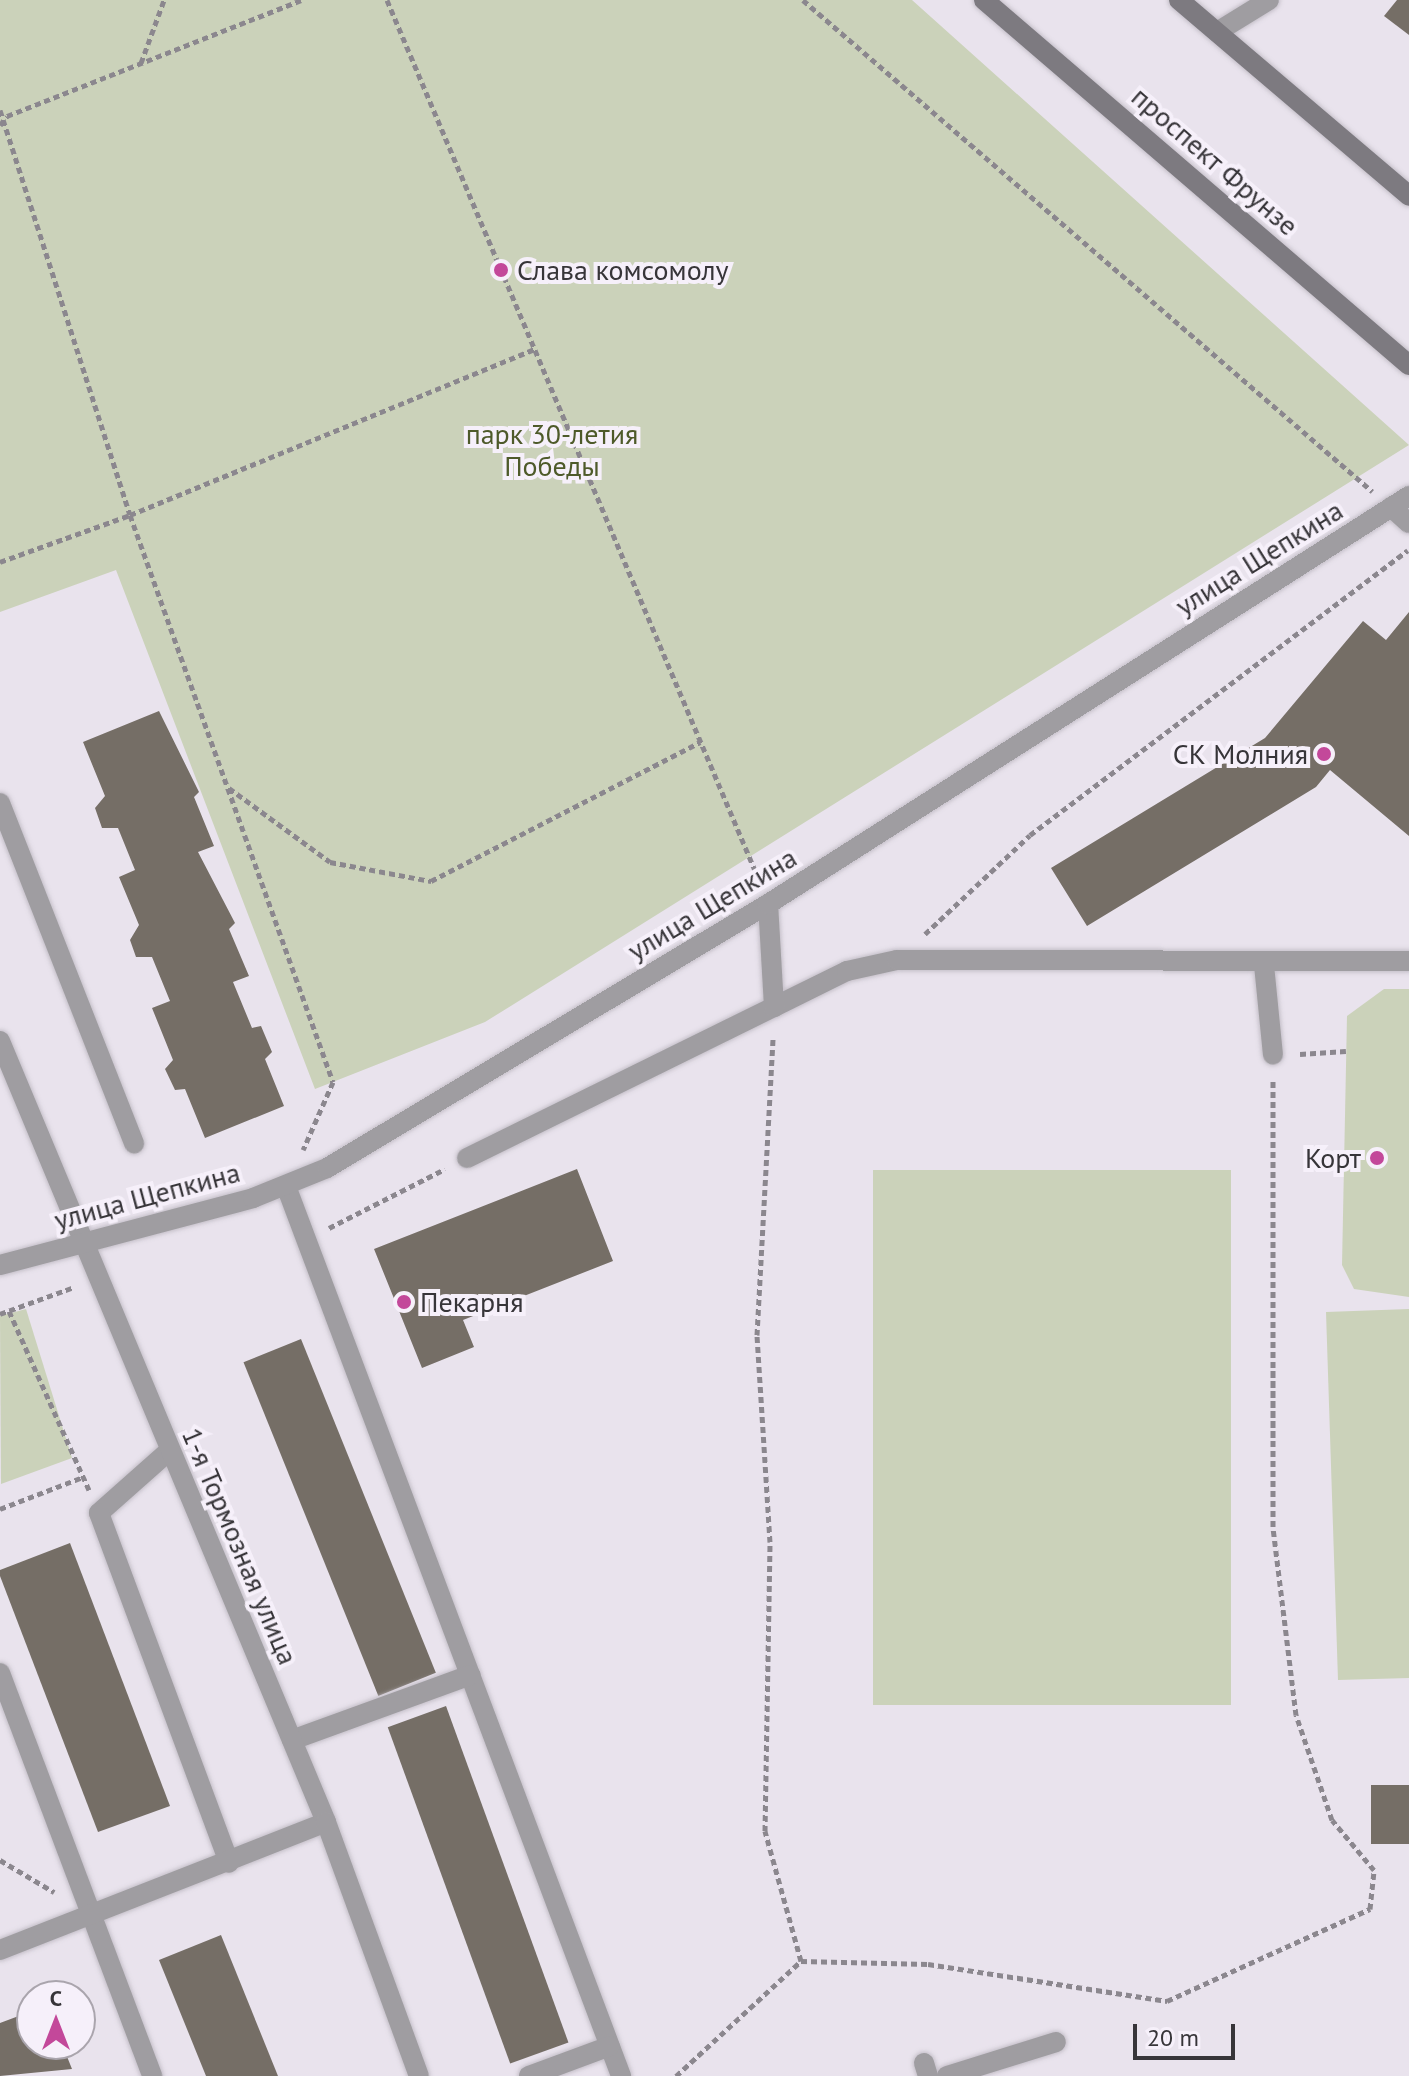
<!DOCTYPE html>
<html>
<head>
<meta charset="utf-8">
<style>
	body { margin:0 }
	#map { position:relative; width:1409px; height:2076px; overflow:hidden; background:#e9e3ed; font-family:"PT Sans",sans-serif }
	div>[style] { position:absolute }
	.green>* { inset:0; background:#cbd2ba; transform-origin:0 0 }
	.building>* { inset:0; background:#756e66; transform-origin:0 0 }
	.path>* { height:5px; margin-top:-2.5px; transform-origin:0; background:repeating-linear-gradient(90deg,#8b878e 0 6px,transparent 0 10px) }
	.roads { filter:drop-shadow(0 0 2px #c5c0c9) drop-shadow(0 0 2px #c5c0c9) }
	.service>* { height:20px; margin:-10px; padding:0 10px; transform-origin:10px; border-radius:10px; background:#9f9da1 }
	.minor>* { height:20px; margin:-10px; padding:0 10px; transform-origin:10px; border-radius:10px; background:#9f9da1 }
	.secondary>* { height:20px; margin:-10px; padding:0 10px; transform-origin:10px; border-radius:10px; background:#7d7a80 }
	.dots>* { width:22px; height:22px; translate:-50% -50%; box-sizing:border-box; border:4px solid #f6f0fa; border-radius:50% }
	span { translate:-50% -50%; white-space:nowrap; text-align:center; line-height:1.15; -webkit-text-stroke:8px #f6f0fa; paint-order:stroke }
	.street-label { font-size:28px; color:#373539 }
	.poi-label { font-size:28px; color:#373539 }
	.left { translate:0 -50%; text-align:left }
	.right { translate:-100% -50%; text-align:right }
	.park-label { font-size:28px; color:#4e5a2a }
	.north { position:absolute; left:16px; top:1980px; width:80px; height:80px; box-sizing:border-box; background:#f6f0fa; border:2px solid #aaa5ad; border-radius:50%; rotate:0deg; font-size:22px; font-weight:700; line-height:32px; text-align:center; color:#373539 }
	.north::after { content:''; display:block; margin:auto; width:28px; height:36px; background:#c3489a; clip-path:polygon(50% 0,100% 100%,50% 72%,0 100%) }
	.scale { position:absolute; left:1133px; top:2024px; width:102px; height:36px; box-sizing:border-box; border:4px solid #373539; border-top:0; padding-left:10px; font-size:24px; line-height:28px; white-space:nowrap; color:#373539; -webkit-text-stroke:6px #f6f0fa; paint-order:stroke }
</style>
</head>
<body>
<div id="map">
	<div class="green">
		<i style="clip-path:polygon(0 0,912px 0,1409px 445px,485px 1022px,315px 1089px,116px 570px,0 612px)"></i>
		<i style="clip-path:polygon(1384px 989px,1409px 989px,1409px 1297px,1354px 1289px,1342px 1265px,1347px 1016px)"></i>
		<i style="left:873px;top:1170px;width:358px;height:535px"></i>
		<i style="clip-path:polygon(26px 1309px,72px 1458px,1px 1484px,0 1316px)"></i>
		<i style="clip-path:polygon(1409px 1309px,1409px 1678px,1338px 1680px,1326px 1312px)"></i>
	</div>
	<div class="building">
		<i style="clip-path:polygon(1397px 0,1409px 0,1409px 35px,1384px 16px)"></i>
		<i style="clip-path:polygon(1409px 612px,1409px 836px,1330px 770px,1316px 787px,1087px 926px,1051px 868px,1265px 738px,1363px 621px,1386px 640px)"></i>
		<i style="clip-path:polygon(159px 711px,199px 792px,194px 797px,214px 846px,198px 852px,235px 923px,229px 929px,249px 976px,233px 982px,252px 1028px,261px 1026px,272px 1052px,265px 1059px,284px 1106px,205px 1138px,185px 1089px,175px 1090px,165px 1069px,173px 1060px,152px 1008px,170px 1001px,152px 957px,136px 957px,130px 940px,139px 925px,119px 877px,135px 870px,118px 828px,102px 828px,95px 808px,105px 796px,83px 742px)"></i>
		<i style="clip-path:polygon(577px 1169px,613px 1261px,463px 1320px,474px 1347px,422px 1368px,374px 1249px)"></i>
		<i style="left:301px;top:1339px;width:360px;height:62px;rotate:68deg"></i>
		<i style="clip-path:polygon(70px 1543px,170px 1806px,98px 1832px,0 1576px,0 1570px)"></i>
		<i style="left:446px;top:1706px;width:358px;height:62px;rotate:70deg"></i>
		<i style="left:1371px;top:1785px;width:38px;height:59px"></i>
		<i style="clip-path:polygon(221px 1935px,278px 2076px,206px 2076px,159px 1960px)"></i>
		<i style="clip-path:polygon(32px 2011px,32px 2044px,62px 2044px,72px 2069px,0 2076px,0 2023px)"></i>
	</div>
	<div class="path">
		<i style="left:387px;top:0;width:955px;rotate:67.08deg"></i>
		<i style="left:803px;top:0;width:752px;rotate:40.79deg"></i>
		<i style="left:141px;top:63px;width:67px;rotate:-69.9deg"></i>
		<i style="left:0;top:110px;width:425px;rotate:72.2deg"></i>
		<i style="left:130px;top:515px;width:437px;rotate:-22.3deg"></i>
		<i style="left:0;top:125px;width:11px;rotate:-52deg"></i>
		<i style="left:7px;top:116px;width:316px;rotate:-21.5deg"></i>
		<i style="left:0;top:562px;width:138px;rotate:-19.9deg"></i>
		<i style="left:130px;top:515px;width:602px;rotate:70.3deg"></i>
		<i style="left:333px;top:1082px;width:74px;rotate:113.8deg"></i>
		<i style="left:229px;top:788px;width:125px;rotate:36.2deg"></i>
		<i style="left:330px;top:862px;width:103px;rotate:10.7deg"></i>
		<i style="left:431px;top:881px;width:303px;rotate:-27.3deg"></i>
		<i style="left:925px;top:934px;width:144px;rotate:-43.3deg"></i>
		<i style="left:1030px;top:835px;width:473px;rotate:-37deg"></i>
		<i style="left:1300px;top:1054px;width:46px;rotate:-3.7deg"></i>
		<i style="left:329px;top:1228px;width:130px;rotate:-27deg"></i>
		<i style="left:9px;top:1311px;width:196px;rotate:65.9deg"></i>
		<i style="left:0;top:1314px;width:79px;rotate:-20deg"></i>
		<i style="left:0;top:1509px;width:89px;rotate:-21.1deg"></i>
		<i style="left:0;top:1860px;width:63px;rotate:30.7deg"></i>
		<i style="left:801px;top:1961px;width:127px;rotate:1.4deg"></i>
		<i style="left:928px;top:1964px;width:242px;rotate:8.8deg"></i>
		<i style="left:1167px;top:2001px;width:223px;rotate:-24.4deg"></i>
		<i style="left:1370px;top:1909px;width:39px;rotate:-84deg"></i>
		<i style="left:1374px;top:1870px;width:65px;rotate:-130deg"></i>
		<i style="left:1332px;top:1820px;width:111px;rotate:-108.9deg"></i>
		<i style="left:1296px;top:1715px;width:189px;rotate:-97deg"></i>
		<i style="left:1273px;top:1527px;width:448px;rotate:-90deg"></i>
		<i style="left:676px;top:2076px;width:170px;rotate:-42.6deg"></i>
		<i style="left:801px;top:1961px;width:135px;rotate:-105.5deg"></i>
		<i style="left:765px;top:1831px;width:289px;rotate:-89deg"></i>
		<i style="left:770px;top:1542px;width:207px;rotate:-93.6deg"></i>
		<i style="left:757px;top:1335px;width:299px;rotate:-86.9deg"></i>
	</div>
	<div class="roads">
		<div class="service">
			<i style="left:1217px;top:32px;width:61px;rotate:-31.6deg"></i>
			<i style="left:1391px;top:507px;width:24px;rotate:42deg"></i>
			<i style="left:0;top:803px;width:366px;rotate:68.5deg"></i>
			<i style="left:1264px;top:965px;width:90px;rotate:84.3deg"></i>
			<i style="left:774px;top:1007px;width:81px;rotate:-26.3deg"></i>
			<i style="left:847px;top:971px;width:51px;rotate:-12.4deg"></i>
			<i style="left:897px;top:960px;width:512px;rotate:0.11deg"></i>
			<i style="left:467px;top:1158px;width:342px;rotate:-26.2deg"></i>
			<i style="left:774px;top:1007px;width:103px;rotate:-93.3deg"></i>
			<i style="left:286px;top:1186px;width:951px;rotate:69.37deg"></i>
			<i style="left:170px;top:1450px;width:95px;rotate:138.4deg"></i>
			<i style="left:99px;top:1513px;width:373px;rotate:69.6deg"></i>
			<i style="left:0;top:1673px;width:431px;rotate:69.3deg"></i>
			<i style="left:292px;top:1740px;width:190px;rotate:-20deg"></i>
			<i style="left:0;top:1950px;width:350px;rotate:-21.4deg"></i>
			<i style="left:924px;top:2063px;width:14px;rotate:73deg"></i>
			<i style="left:529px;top:2076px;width:86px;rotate:-20.3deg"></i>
			<i style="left:947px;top:2076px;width:114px;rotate:-17.3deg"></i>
		</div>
		<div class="minor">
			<i style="left:0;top:1041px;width:846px;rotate:67.34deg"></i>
			<i style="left:326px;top:1822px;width:270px;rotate:69.9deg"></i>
			<i style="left:0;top:1265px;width:262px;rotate:-14.8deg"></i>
			<i style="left:253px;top:1198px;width:80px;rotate:-22.1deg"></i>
			<i style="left:327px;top:1168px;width:514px;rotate:-30.91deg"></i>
			<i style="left:768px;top:904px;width:760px;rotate:-32.48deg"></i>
		</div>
		<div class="secondary">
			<i style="left:984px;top:0;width:560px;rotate:40.66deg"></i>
			<i style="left:1179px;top:0;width:302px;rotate:40.4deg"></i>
		</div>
	</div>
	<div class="dots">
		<i style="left:501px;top:270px;background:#c3489a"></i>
		<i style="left:1324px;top:754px;background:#c3489a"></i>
		<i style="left:1377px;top:1158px;background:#c3489a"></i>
		<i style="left:404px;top:1302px;background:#c3489a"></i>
	</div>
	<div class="street-label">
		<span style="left:1215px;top:161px;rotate:41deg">проспект Фрунзе</span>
		<span style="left:1259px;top:558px;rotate:-32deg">улица Щепкина</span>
		<span style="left:712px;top:904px;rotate:-31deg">улица Щепкина</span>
		<span style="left:147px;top:1196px;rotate:-15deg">улица Щепкина</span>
		<span style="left:240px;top:1546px;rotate:67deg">1-я Тормозная улица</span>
	</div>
	<div class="poi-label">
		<span class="left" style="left:517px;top:270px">Слава комсомолу</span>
		<span class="right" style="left:1308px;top:754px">СК Молния</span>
		<span class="right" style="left:1361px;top:1158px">Корт</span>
		<span class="left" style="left:420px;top:1302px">Пекарня</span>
	</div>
	<div class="park-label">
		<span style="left:552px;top:450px">парк 30-летия<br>Победы</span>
	</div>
	<div class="north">С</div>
	<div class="scale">20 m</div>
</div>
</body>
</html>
